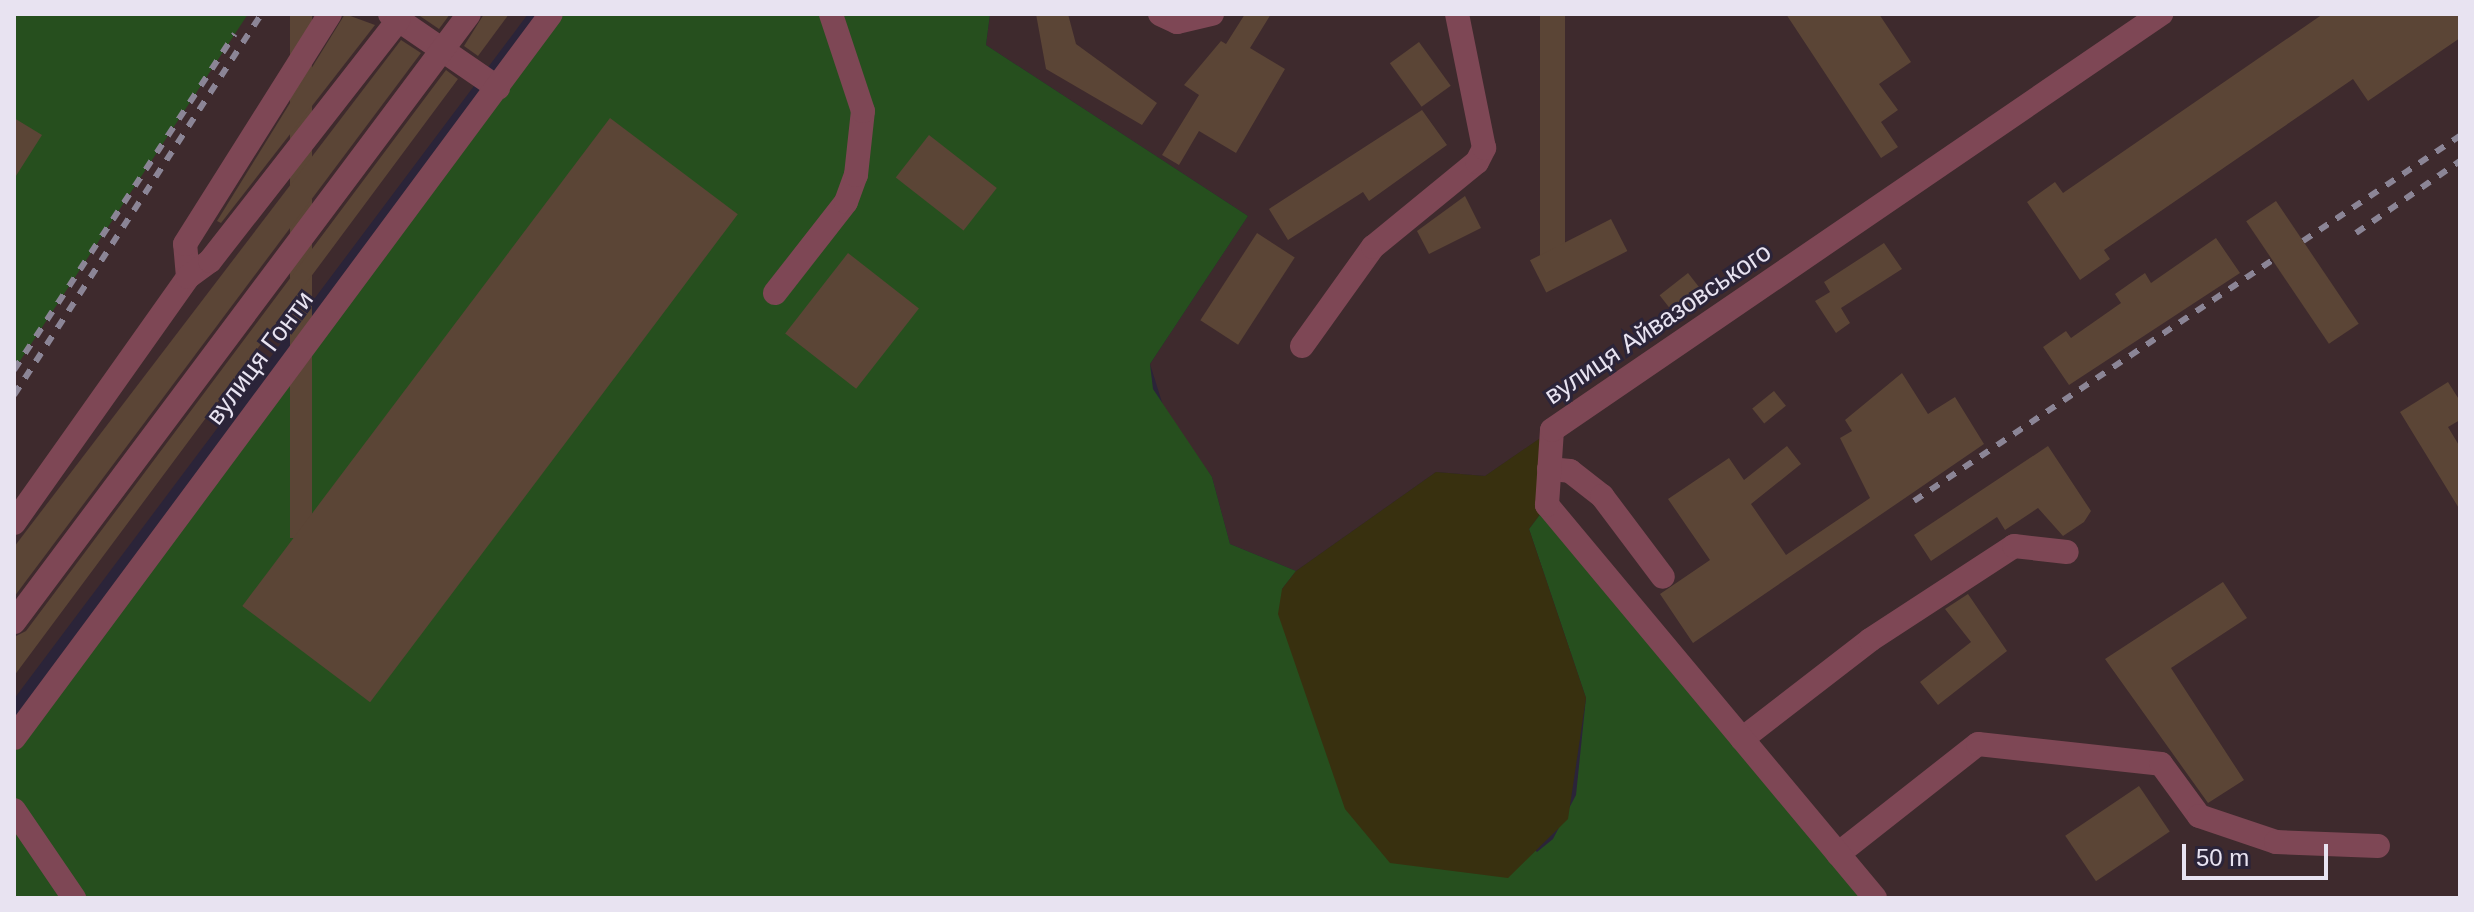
<!DOCTYPE html>
<html>
<head>
<meta charset="utf-8">
<style>
	body { margin:0 }
	#map { position:relative; width:2474px; height:912px; overflow:hidden; background:#2b2439; font-family:Helvetica,sans-serif }
	div>[style] { position:absolute }
	.industrial>* { inset:0; background:#3e2a2d }
	.green>* { inset:0; background:#264f1e }
	.sand>* { inset:0; background:#38300f }
	.building>* { inset:0; background:#5b4536; transform-origin:0 0 }
	.minor>* { height:24px; margin:-12px; padding:0 12px; transform-origin:12px; border-radius:12px; background:#7e4755 }
	.rail>* { height:6px; margin-top:-3px; transform-origin:0; background:repeating-linear-gradient(90deg,#8b8596 0 10px,transparent 0 20px) }
	span { translate:-50% -50%; white-space:nowrap; text-align:center; line-height:1.15; -webkit-text-stroke:6px #2b2439; paint-order:stroke }
	.street-label { font-size:26px; color:#e8e3f1 }
	.frame { position:absolute; inset:0; border:16px solid #e8e3f1; pointer-events:none }
	.scale { position:absolute; left:2182px; top:844px; width:146px; height:36px; box-sizing:border-box; border:4px solid #e8e3f1; border-top:0; padding-left:10px; font-size:24px; line-height:28px; white-space:nowrap; color:#e8e3f1; -webkit-text-stroke:6px #2b2439; paint-order:stroke }
</style>
</head>
<body>
<div id="map">
	<div class="industrial">
		<i style="clip-path:polygon(14px 14px,528px 14px,14px 699px)"></i>
		<i style="clip-path:polygon(990px 14px,2460px 14px,2460px 898px,1875px 898px,1547px 505px,1551px 431px,1485px 476px,1436px 472px,1296px 571px,1230px 544px,1212px 477px,1166px 415px,1150px 364px,1248px 216px,986px 45px)"></i>
	</div>
	<div class="green">
		<i style="clip-path:polygon(14px 14px,248px 14px,14px 370px)"></i>
		<i style="clip-path:polygon(551px 14px,990px 14px,986px 45px,1248px 216px,1150px 364px,1153px 389px,1212px 477px,1230px 544px,1296px 571px,1282px 589px,1537px 852px,1553px 839px,1576px 795px,1586px 698px,1529px 529px,1547px 505px,1875px 898px,14px 898px,14px 738px)"></i>
	</div>
	<div class="sand">
		<i style="clip-path:polygon(1552px 430px,1547px 505px,1529px 529px,1586px 698px,1568px 819px,1508px 878px,1390px 863px,1345px 809px,1278px 614px,1282px 589px,1296px 571px,1436px 472px,1485px 476px)"></i>
	</div>
	<div class="building">
		<i style="left:290px;top:14px;width:22px;height:524px"></i>
		<i style="clip-path:polygon(345px 14px,375px 25px,221px 223px,217px 221px)"></i>
		<i style="clip-path:polygon(417px 14px,450px 14px,439px 29px)"></i>
		<i style="clip-path:polygon(484px 14px,509px 14px,478px 56px,464px 46px)"></i>
		<i style="clip-path:polygon(1036px 14px,1068px 14px,1076px 44px,1157px 103px,1142px 125px,1046px 69px)"></i>
		<i style="clip-path:polygon(1245px 14px,1271px 14px,1250px 48px,1285px 69px,1236px 153px,1199px 131px,1179px 165px,1162px 155px,1199px 95px,1184px 85px,1221px 41px,1226px 44px)"></i>
		<i style="left:1540px;top:14px;width:25px;height:251px"></i>
		<i style="clip-path:polygon(1786px 14px,1879px 14px,1911px 62px,1879px 84px,1898px 110px,1881px 122px,1898px 147px,1881px 158px)"></i>
		<i style="clip-path:polygon(2323px 14px,2460px 14px,2460px 38px,2368px 101px,2353px 79px,2104px 250px,2110px 259px,2080px 280px,2027px 202px,2055px 182px,2063px 193px)"></i>
		<i style="clip-path:polygon(401px 40px,421px 53px,14px 597px,14px 547px)"></i>
		<i style="left:1419px;top:42px;width:54px;height:36px;rotate:54deg"></i>
		<i style="clip-path:polygon(446px 70px,458px 79px,14px 676px,14px 637px,26px 631px)"></i>
		<i style="clip-path:polygon(1422px 110px,1447px 145px,1369px 201px,1363px 192px,1288px 240px,1269px 209px)"></i>
		<i style="clip-path:polygon(14px 118px,42px 135px,14px 179px)"></i>
		<i style="left:610px;top:118px;width:160px;height:611px;rotate:37deg"></i>
		<i style="left:929px;top:135px;width:86px;height:54px;rotate:38deg"></i>
		<i style="clip-path:polygon(1465px 196px,1481px 228px,1429px 254px,1417px 231px)"></i>
		<i style="left:2276px;top:201px;width:148px;height:36px;rotate:56deg"></i>
		<i style="left:1611px;top:219px;width:36px;height:91px;rotate:63deg"></i>
		<i style="left:1257px;top:233px;width:45px;height:104px;rotate:33deg"></i>
		<i style="clip-path:polygon(2216px 238px,2240px 273px,2069px 385px,2043px 347px,2066px 331px,2071px 338px,2121px 303px,2115px 294px,2145px 273px,2151px 283px)"></i>
		<i style="clip-path:polygon(1884px 243px,1902px 269px,1841px 308px,1850px 323px,1836px 333px,1815px 301px,1830px 292px,1824px 282px)"></i>
		<i style="left:848px;top:253px;width:90px;height:102px;rotate:38deg"></i>
		<i style="left:1688px;top:273px;width:33px;height:36px;rotate:52deg"></i>
		<i style="clip-path:polygon(1902px 373px,1928px 414px,1955px 397px,1984px 444px,1693px 643px,1660px 594px,1710px 560px,1668px 499px,1729px 458px,1744px 480px,1787px 446px,1801px 464px,1751px 504px,1786px 555px,1870px 498px,1840px 438px,1852px 431px,1845px 420px)"></i>
		<i style="clip-path:polygon(2448px 382px,2460px 401px,2460px 420px,2448px 427px,2460px 447px,2460px 510px,2400px 412px)"></i>
		<i style="left:1774px;top:391px;width:19px;height:28px;rotate:51deg"></i>
		<i style="clip-path:polygon(2048px 446px,2091px 511px,2084px 522px,2063px 536px,2038px 508px,2005px 530px,1997px 517px,1931px 561px,1914px 535px)"></i>
		<i style="clip-path:polygon(2223px 582px,2247px 618px,2171px 668px,2244px 780px,2208px 803px,2105px 659px)"></i>
		<i style="clip-path:polygon(1968px 594px,2007px 651px,1938px 705px,1920px 682px,1971px 642px,1945px 609px)"></i>
		<i style="left:2139px;top:786px;width:55px;height:89px;rotate:56deg"></i>
	</div>
	<div class="minor">
		<i style="left:390px;top:14px;width:131px;rotate:34.4deg"></i>
		<i style="left:1160px;top:14px;width:19px;rotate:25deg"></i>
		<i style="left:1177px;top:22px;width:36px;rotate:-13deg"></i>
		<i style="left:188px;top:277px;width:33px;rotate:-95deg"></i>
		<i style="left:185px;top:244px;width:272px;rotate:-57.8deg"></i>
		<i style="left:775px;top:293px;width:115px;rotate:-52deg"></i>
		<i style="left:846px;top:202px;width:29px;rotate:-70deg"></i>
		<i style="left:856px;top:175px;width:64px;rotate:-83.8deg"></i>
		<i style="left:863px;top:111px;width:102px;rotate:-108.3deg"></i>
		<i style="left:1302px;top:346px;width:122px;rotate:-54.4deg"></i>
		<i style="left:1373px;top:247px;width:134px;rotate:-39.3deg"></i>
		<i style="left:1477px;top:162px;width:16px;rotate:-63deg"></i>
		<i style="left:1484px;top:148px;width:137px;rotate:-101.4deg"></i>
		<i style="left:1549px;top:469px;width:21px;rotate:5deg"></i>
		<i style="left:1570px;top:471px;width:41px;rotate:38deg"></i>
		<i style="left:1602px;top:496px;width:101px;rotate:53deg"></i>
		<i style="left:14px;top:523px;width:301px;rotate:-54.7deg"></i>
		<i style="left:188px;top:277px;width:27px;rotate:-36deg"></i>
		<i style="left:210px;top:261px;width:306px;rotate:-52deg"></i>
		<i style="left:14px;top:622px;width:759px;rotate:-53.19deg"></i>
		<i style="left:14px;top:738px;width:901px;rotate:-53.44deg"></i>
		<i style="left:1742px;top:739px;width:162px;rotate:-37.7deg"></i>
		<i style="left:1870px;top:640px;width:172px;rotate:-33.1deg"></i>
		<i style="left:2014px;top:546px;width:53px;rotate:6.5deg"></i>
		<i style="left:14px;top:810px;width:107px;rotate:55.7deg"></i>
		<i style="left:1838px;top:854px;width:178px;rotate:-38.2deg"></i>
		<i style="left:1978px;top:744px;width:184px;rotate:6.2deg"></i>
		<i style="left:2161px;top:764px;width:64px;rotate:53.8deg"></i>
		<i style="left:2199px;top:816px;width:81px;rotate:18.7deg"></i>
		<i style="left:2276px;top:842px;width:102px;rotate:2.2deg"></i>
		<i style="left:1875px;top:898px;width:512px;rotate:-129.85deg"></i>
		<i style="left:1547px;top:505px;width:75px;rotate:-86.2deg"></i>
		<i style="left:1552px;top:430px;width:738px;rotate:-34.34deg"></i>
	</div>
	<div class="rail">
		<i style="left:2356px;top:233px;width:126px;rotate:-34.7deg"></i>
		<i style="left:2303px;top:241px;width:189px;rotate:-33.8deg"></i>
		<i style="left:14px;top:370px;width:402px;rotate:-56.7deg"></i>
		<i style="left:14px;top:395px;width:454px;rotate:-57deg"></i>
		<i style="left:1914px;top:501px;width:432px;rotate:-33.9deg"></i>
	</div>
	<div class="street-label">
		<span style="left:1658px;top:324px;rotate:-34deg">вулиця Айвазовського</span>
		<span style="left:260px;top:358px;rotate:-53deg">вулиця Гонти</span>
	</div>
	<div class="frame"></div>
	<div class="scale">50 m</div>
</div>
</body>
</html>
